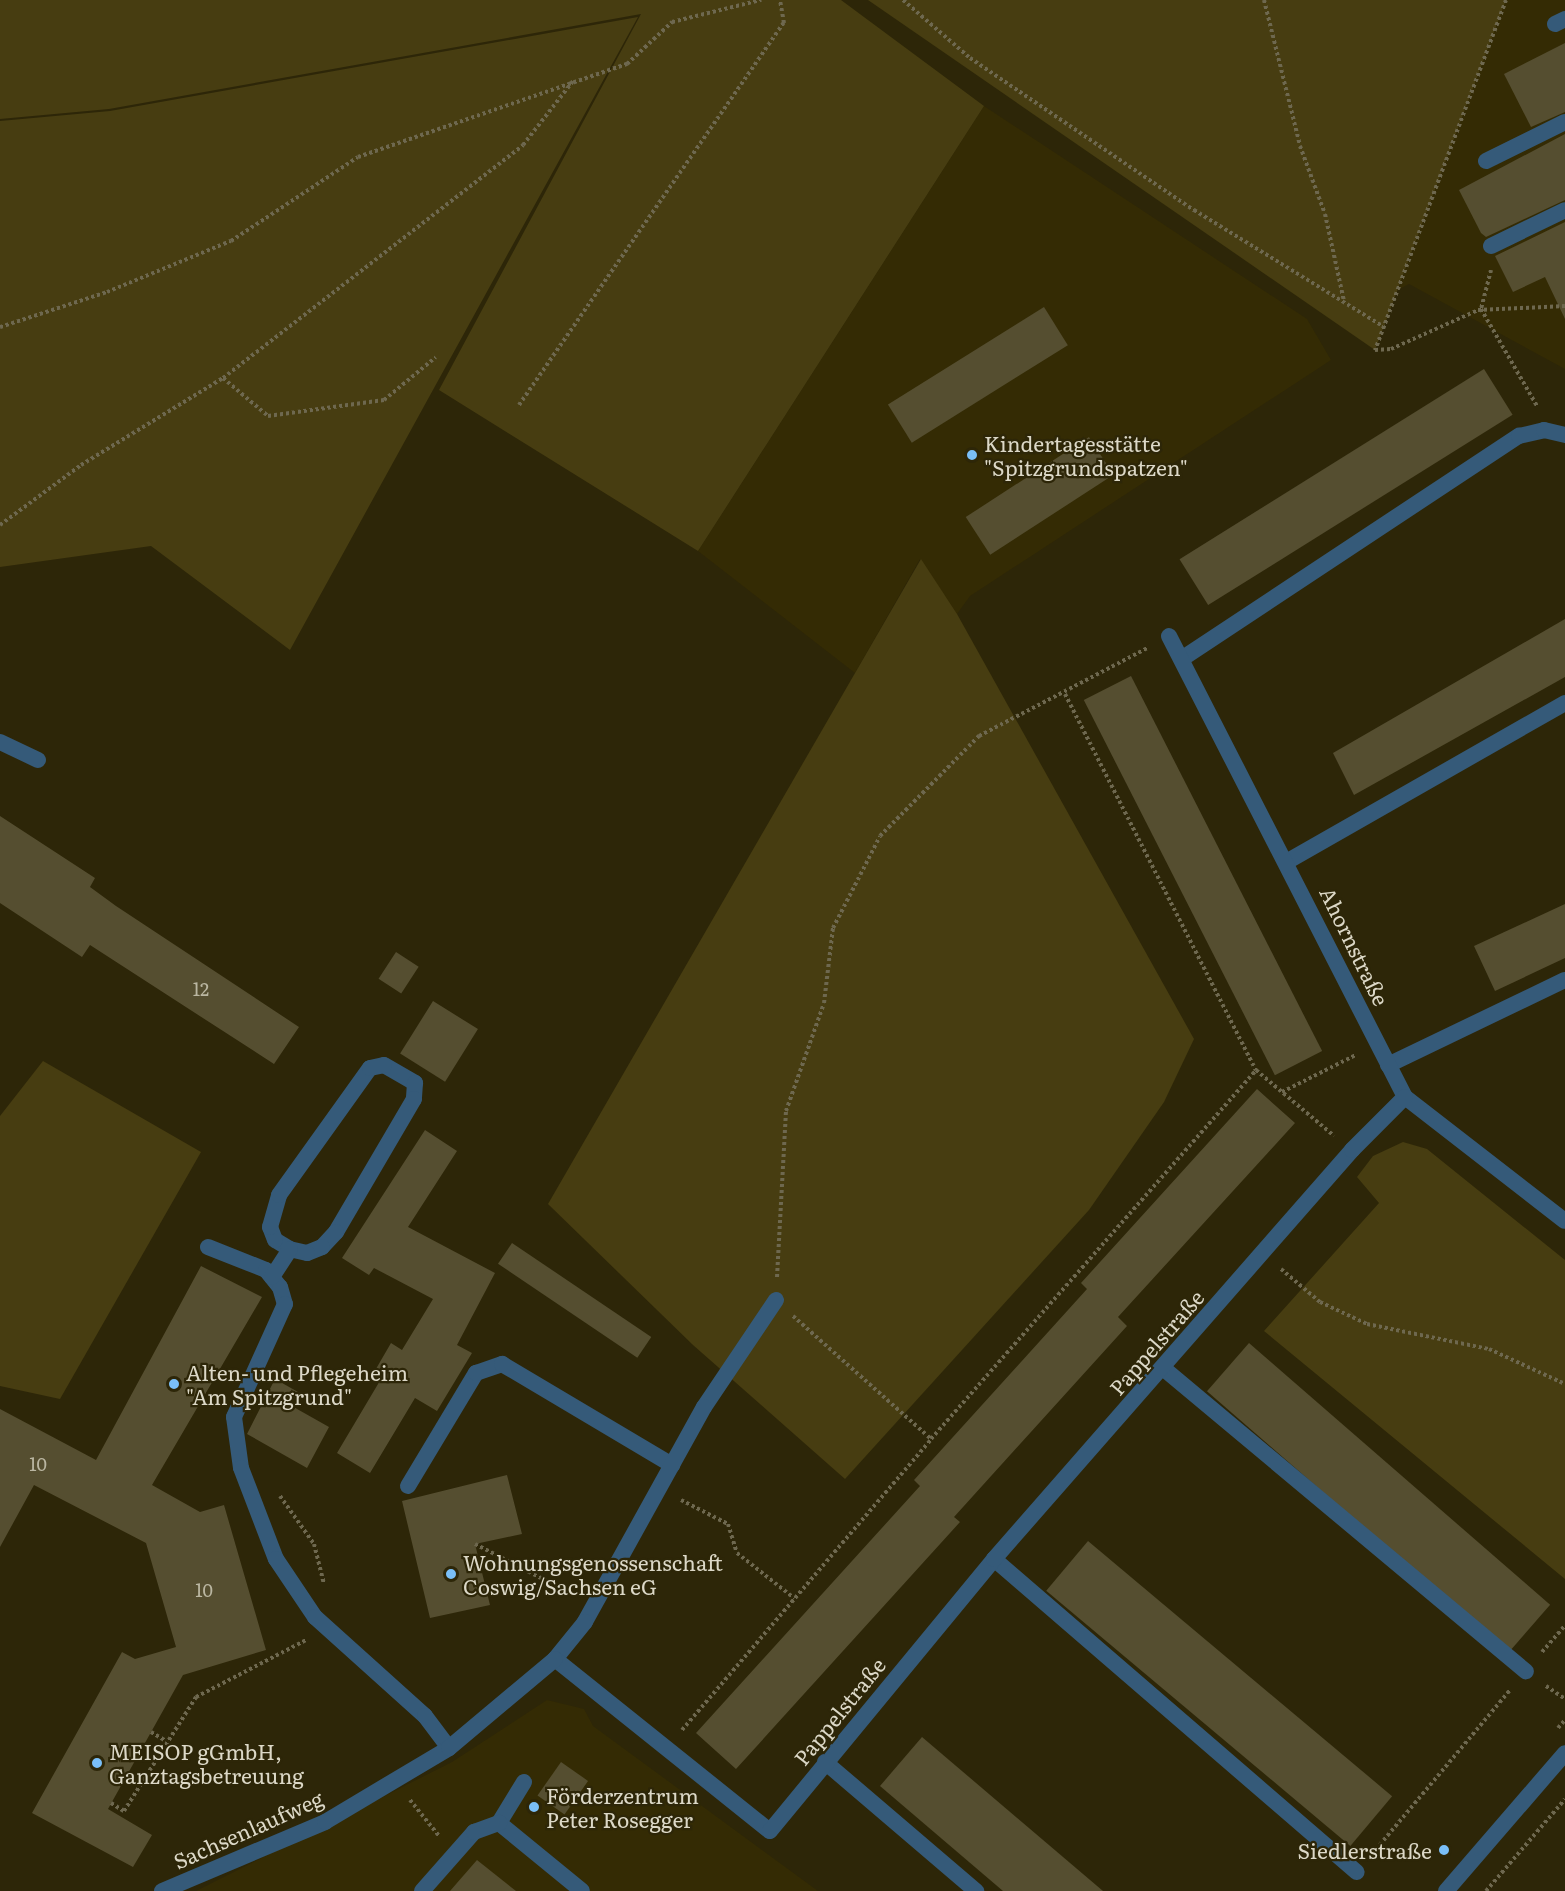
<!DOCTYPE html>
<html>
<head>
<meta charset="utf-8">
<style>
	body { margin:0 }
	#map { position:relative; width:1565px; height:1891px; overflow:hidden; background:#2d2608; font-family:Literata,serif }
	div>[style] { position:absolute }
	.built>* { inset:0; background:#342b04 }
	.green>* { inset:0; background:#473d11 }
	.building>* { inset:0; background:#554e30; transform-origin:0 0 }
	.path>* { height:4px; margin-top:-2px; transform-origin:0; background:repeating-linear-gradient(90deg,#6e684f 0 3px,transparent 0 6px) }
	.service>* { height:16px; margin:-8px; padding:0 8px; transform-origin:8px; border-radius:8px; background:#355a79 }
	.minor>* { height:16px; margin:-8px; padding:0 8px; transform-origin:8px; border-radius:8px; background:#355a79 }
	.tertiary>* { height:16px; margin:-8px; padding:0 8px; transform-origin:8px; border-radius:8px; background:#355a79 }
	.dots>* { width:16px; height:16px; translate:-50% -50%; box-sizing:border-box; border:3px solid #2d2608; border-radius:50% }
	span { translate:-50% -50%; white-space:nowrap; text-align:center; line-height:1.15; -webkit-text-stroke:4.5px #2d2608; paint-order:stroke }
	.number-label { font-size:18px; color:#bab6a1 }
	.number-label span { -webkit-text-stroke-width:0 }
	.poi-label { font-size:21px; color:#dcd8c7 }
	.left { translate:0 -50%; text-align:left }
	.right { translate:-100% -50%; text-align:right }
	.street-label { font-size:21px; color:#dcd8c7 }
</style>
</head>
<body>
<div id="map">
	<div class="built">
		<i style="clip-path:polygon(1506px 0,1565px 0,1565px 369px,1409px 284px,1398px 290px)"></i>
		<i style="clip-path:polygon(984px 106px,1307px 319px,1331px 360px,970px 596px,957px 614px,920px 559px,855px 673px,698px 551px)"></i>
		<i style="clip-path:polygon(547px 1700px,584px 1709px,593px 1726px,818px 1891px,196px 1891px,452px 1762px)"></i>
	</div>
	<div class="green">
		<i style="clip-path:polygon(0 0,841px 0,984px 106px,698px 551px,439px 390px,641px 14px,109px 109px,0 119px)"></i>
		<i style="clip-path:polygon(868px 0,1506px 0,1375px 350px)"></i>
		<i style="clip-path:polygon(638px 17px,290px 650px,151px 546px,0 567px,0 121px,110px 111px)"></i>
		<i style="clip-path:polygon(921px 559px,957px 614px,1194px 1039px,1164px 1102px,1089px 1210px,845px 1479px,693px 1345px,548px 1204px)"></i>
		<i style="clip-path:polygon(43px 1061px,201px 1152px,60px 1399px,0 1386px,0 1116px)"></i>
		<i style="clip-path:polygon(1403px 1142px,1427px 1149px,1565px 1260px,1565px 1579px,1264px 1331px,1379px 1203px,1357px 1177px,1373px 1156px)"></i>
	</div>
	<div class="building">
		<i style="clip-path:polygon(1565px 43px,1565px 112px,1531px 127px,1504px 74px)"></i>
		<i style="clip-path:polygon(1565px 134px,1565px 200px,1486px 237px,1481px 233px,1459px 190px)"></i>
		<i style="clip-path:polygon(1565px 222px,1565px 319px,1545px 277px,1513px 292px,1495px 256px)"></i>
		<i style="left:1044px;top:307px;width:45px;height:184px;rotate:58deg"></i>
		<i style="left:1484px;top:369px;width:54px;height:359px;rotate:58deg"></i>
		<i style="left:1089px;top:437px;width:45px;height:147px;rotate:57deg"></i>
		<i style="clip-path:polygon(1565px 619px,1565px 677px,1354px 795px,1333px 753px)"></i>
		<i style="left:1131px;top:676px;width:421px;height:53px;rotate:63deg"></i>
		<i style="clip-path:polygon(0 816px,95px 878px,90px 887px,116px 906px,299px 1027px,274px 1064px,90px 945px,82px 957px,0 903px)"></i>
		<i style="clip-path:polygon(1565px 904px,1565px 958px,1495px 991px,1474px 946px)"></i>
		<i style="left:396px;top:952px;width:27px;height:32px;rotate:33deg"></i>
		<i style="left:433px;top:1001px;width:53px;height:62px;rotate:32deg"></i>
		<i style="clip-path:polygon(1257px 1089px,1295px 1123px,1118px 1317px,1127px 1326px,954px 1517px,960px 1522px,736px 1769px,696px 1733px,920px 1486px,914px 1480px,1087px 1289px,1081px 1283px)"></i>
		<i style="clip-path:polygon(425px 1130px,457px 1151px,408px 1227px,495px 1273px,457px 1345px,472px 1353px,437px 1411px,415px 1398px,370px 1473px,337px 1453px,381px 1379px,373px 1374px,391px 1343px,402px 1350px,433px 1299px,374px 1268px,369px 1275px,342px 1258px)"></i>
		<i style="left:512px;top:1243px;width:168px;height:25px;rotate:34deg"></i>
		<i style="clip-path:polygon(201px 1266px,262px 1297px,152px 1485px,200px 1512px,224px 1505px,266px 1650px,183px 1675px,108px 1809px,152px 1835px,133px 1867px,32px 1813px,122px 1652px,135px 1659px,176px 1647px,146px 1543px,34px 1485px,0 1547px,0 1409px,96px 1460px)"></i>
		<i style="left:1249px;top:1343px;width:399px;height:64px;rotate:41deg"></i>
		<i style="clip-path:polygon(275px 1379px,298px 1392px,290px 1405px,329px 1427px,307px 1468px,247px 1434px)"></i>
		<i style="clip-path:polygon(507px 1475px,522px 1534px,475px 1544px,490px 1605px,430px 1618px,402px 1501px)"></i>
		<i style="left:1088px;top:1541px;width:397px;height:65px;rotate:40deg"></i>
		<i style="clip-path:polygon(922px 1737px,1103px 1891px,1003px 1891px,880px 1786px)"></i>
		<i style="left:561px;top:1762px;width:33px;height:41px;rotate:35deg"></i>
		<i style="clip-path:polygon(477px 1860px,516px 1891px,450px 1891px)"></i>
	</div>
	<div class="path">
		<i style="left:903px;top:0;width:89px;rotate:40.9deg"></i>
		<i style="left:970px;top:58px;width:271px;rotate:34.2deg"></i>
		<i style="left:1194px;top:210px;width:223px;rotate:31.6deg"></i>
		<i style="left:1264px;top:0;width:150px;rotate:76.1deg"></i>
		<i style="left:1300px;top:146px;width:72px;rotate:69.8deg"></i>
		<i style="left:1325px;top:214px;width:89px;rotate:77.7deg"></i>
		<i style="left:1506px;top:0;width:374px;rotate:110.5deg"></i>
		<i style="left:1375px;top:350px;width:16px;rotate:-4deg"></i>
		<i style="left:1391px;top:349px;width:95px;rotate:-24.1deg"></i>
		<i style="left:1478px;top:310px;width:87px;rotate:-2.6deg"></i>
		<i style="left:1491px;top:270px;width:40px;rotate:104.4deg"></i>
		<i style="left:1481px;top:309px;width:112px;rotate:60deg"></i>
		<i style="left:0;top:327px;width:113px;rotate:-18.1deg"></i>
		<i style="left:107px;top:292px;width:134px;rotate:-22.4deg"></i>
		<i style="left:231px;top:241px;width:152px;rotate:-33.5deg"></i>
		<i style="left:358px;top:157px;width:285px;rotate:-19.1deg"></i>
		<i style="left:627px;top:64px;width:62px;rotate:-43deg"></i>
		<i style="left:672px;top:22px;width:92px;rotate:-13.9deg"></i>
		<i style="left:223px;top:378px;width:59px;rotate:40.2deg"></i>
		<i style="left:268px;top:416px;width:117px;rotate:-7.9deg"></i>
		<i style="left:384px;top:400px;width:67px;rotate:-39.6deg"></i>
		<i style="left:519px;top:405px;width:465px;rotate:-55.3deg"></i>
		<i style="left:784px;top:23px;width:23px;rotate:-100deg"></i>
		<i style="left:0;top:525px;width:101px;rotate:-36.5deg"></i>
		<i style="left:81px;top:465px;width:167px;rotate:-31.5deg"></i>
		<i style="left:223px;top:378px;width:380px;rotate:-37.8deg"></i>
		<i style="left:523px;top:145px;width:81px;rotate:-52deg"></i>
		<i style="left:1065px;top:694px;width:422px;rotate:63.1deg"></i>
		<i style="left:1282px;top:1092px;width:83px;rotate:-26.6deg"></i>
		<i style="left:1281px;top:1269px;width:51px;rotate:40.2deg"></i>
		<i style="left:1320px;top:1302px;width:52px;rotate:25.1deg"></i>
		<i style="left:1367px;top:1324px;width:125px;rotate:11.6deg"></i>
		<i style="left:1489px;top:1349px;width:84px;rotate:24.7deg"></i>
		<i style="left:777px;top:1277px;width:166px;rotate:-86.9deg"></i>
		<i style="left:786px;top:1111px;width:114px;rotate:-70.6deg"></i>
		<i style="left:824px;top:1003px;width:76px;rotate:-83.2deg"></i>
		<i style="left:833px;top:928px;width:103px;rotate:-62.9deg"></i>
		<i style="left:880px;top:836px;width:141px;rotate:-45.3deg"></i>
		<i style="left:979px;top:736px;width:190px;rotate:-27.6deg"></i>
		<i style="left:793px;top:1316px;width:185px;rotate:41.7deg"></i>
		<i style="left:931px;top:1439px;width:492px;rotate:-48.6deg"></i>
		<i style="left:1256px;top:1070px;width:102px;rotate:40.2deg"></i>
		<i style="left:280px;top:1496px;width:59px;rotate:54.7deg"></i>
		<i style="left:314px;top:1544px;width:41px;rotate:76deg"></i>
		<i style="left:681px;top:1500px;width:53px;rotate:27.1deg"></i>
		<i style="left:728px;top:1524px;width:30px;rotate:73deg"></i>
		<i style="left:737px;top:1553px;width:73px;rotate:38.3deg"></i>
		<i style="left:475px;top:1544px;width:109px;rotate:27.3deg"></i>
		<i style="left:1542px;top:1652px;width:35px;rotate:-49deg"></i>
		<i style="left:1546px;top:1686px;width:23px;rotate:34deg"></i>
		<i style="left:1558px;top:1728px;width:11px;rotate:-49deg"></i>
		<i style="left:682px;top:1730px;width:383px;rotate:-49.4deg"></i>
		<i style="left:151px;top:1732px;width:17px;rotate:31deg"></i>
		<i style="left:410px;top:1800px;width:46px;rotate:51.1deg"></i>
		<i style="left:111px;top:1803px;width:15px;rotate:32deg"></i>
		<i style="left:124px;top:1811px;width:135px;rotate:-57.7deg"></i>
		<i style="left:196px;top:1697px;width:124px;rotate:-27.4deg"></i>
		<i style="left:1372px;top:1854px;width:214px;rotate:-49.9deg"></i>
		<i style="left:1486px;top:1891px;width:121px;rotate:-49.3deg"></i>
	</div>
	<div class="service">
		<i style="left:1555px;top:24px;width:11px;rotate:-27deg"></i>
		<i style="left:1486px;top:161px;width:88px;rotate:-26.3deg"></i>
		<i style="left:1491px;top:246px;width:82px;rotate:-25.9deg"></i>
		<i style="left:1183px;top:658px;width:403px;rotate:-33.5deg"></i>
		<i style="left:1519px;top:436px;width:26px;rotate:-13deg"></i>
		<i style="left:1544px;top:430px;width:22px;rotate:13deg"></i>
		<i style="left:0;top:742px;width:42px;rotate:25.3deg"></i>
		<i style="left:1288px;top:861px;width:319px;rotate:-29.7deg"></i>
		<i style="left:384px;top:1065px;width:36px;rotate:30deg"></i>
		<i style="left:415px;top:1083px;width:16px;rotate:94deg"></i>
		<i style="left:414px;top:1099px;width:154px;rotate:120.4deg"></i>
		<i style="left:336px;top:1232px;width:21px;rotate:133deg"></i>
		<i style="left:322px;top:1247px;width:16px;rotate:158deg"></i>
		<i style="left:307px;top:1253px;width:17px;rotate:-167deg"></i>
		<i style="left:290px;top:1249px;width:17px;rotate:-149deg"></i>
		<i style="left:275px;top:1240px;width:14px;rotate:-111deg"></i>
		<i style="left:270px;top:1227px;width:33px;rotate:-74deg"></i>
		<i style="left:279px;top:1195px;width:156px;rotate:-54.4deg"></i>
		<i style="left:370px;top:1068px;width:14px;rotate:-12deg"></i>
		<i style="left:1388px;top:1065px;width:196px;rotate:-25.7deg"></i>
		<i style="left:208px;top:1247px;width:62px;rotate:21.6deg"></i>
		<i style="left:266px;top:1270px;width:22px;rotate:51deg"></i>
		<i style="left:280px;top:1287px;width:18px;rotate:74deg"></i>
		<i style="left:285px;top:1304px;width:124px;rotate:114.3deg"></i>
		<i style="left:234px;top:1417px;width:51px;rotate:82.2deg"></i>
		<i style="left:241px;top:1468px;width:97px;rotate:69deg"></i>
		<i style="left:276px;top:1559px;width:70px;rotate:56.1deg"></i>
		<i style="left:315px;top:1617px;width:148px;rotate:42deg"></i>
		<i style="left:425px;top:1716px;width:40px;rotate:53deg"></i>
		<i style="left:272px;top:1277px;width:33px;rotate:-57deg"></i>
		<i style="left:1163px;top:1368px;width:473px;rotate:39.9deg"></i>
		<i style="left:408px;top:1486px;width:132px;rotate:-59deg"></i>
		<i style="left:476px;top:1373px;width:28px;rotate:-19deg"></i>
		<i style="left:502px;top:1364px;width:198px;rotate:30.7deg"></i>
		<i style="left:994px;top:1559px;width:479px;rotate:40.8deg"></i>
		<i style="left:825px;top:1762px;width:199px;rotate:40.5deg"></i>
		<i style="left:524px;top:1782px;width:48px;rotate:121.4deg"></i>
		<i style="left:499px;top:1823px;width:107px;rotate:39.3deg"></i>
		<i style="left:422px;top:1891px;width:79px;rotate:-48.6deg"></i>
		<i style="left:474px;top:1832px;width:27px;rotate:-20deg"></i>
	</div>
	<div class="minor">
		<i style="left:1169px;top:636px;width:518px;rotate:62.89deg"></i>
		<i style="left:1405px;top:1097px;width:202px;rotate:37.8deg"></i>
		<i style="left:776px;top:1300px;width:129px;rotate:123.9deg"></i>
		<i style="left:704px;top:1407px;width:246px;rotate:119deg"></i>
		<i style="left:585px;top:1622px;width:48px;rotate:129deg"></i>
		<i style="left:555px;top:1659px;width:275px;rotate:38.7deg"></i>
		<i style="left:770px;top:1831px;width:352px;rotate:-50.5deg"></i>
		<i style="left:994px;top:1559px;width:544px;rotate:-48.8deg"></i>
		<i style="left:1352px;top:1150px;width:75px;rotate:-45deg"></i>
		<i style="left:162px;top:1891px;width:177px;rotate:-22.9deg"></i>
		<i style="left:325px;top:1822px;width:144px;rotate:-30.8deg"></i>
		<i style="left:449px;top:1748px;width:138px;rotate:-40deg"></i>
	</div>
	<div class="tertiary">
		<i style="left:1446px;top:1891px;width:182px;rotate:-49.2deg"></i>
	</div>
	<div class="dots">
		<i style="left:972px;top:455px;background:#7abff8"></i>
		<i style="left:174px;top:1384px;background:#7abff8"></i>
		<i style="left:451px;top:1574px;background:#7abff8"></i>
		<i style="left:97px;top:1763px;background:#7abff8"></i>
		<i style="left:534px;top:1807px;background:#7abff8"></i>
		<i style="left:1444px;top:1850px;background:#7abff8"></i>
	</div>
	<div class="number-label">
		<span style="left:201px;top:989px">12</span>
		<span style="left:38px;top:1464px">10</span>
		<span style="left:204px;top:1590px">10</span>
	</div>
	<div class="poi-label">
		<span class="left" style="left:984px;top:455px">Kindertagesstätte<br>"Spitzgrundspatzen"</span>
		<span class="left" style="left:186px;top:1384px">Alten- und Pflegeheim<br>"Am Spitzgrund"</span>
		<span class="left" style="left:463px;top:1574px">Wohnungsgenossenschaft<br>Coswig/Sachsen eG</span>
		<span class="left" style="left:109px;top:1763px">MEISOP gGmbH,<br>Ganztagsbetreuung</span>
		<span class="left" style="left:546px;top:1807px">Förderzentrum<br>Peter Rosegger</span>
		<span class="right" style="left:1432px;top:1850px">Siedlerstraße</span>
	</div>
	<div class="street-label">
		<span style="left:1355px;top:946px;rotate:64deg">Ahornstraße</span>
		<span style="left:1156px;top:1342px;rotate:-49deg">Pappelstraße</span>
		<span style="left:839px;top:1711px;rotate:-51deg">Pappelstraße</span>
		<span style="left:248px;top:1829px;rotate:-24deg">Sachsenlaufweg</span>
	</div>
</div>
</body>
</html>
